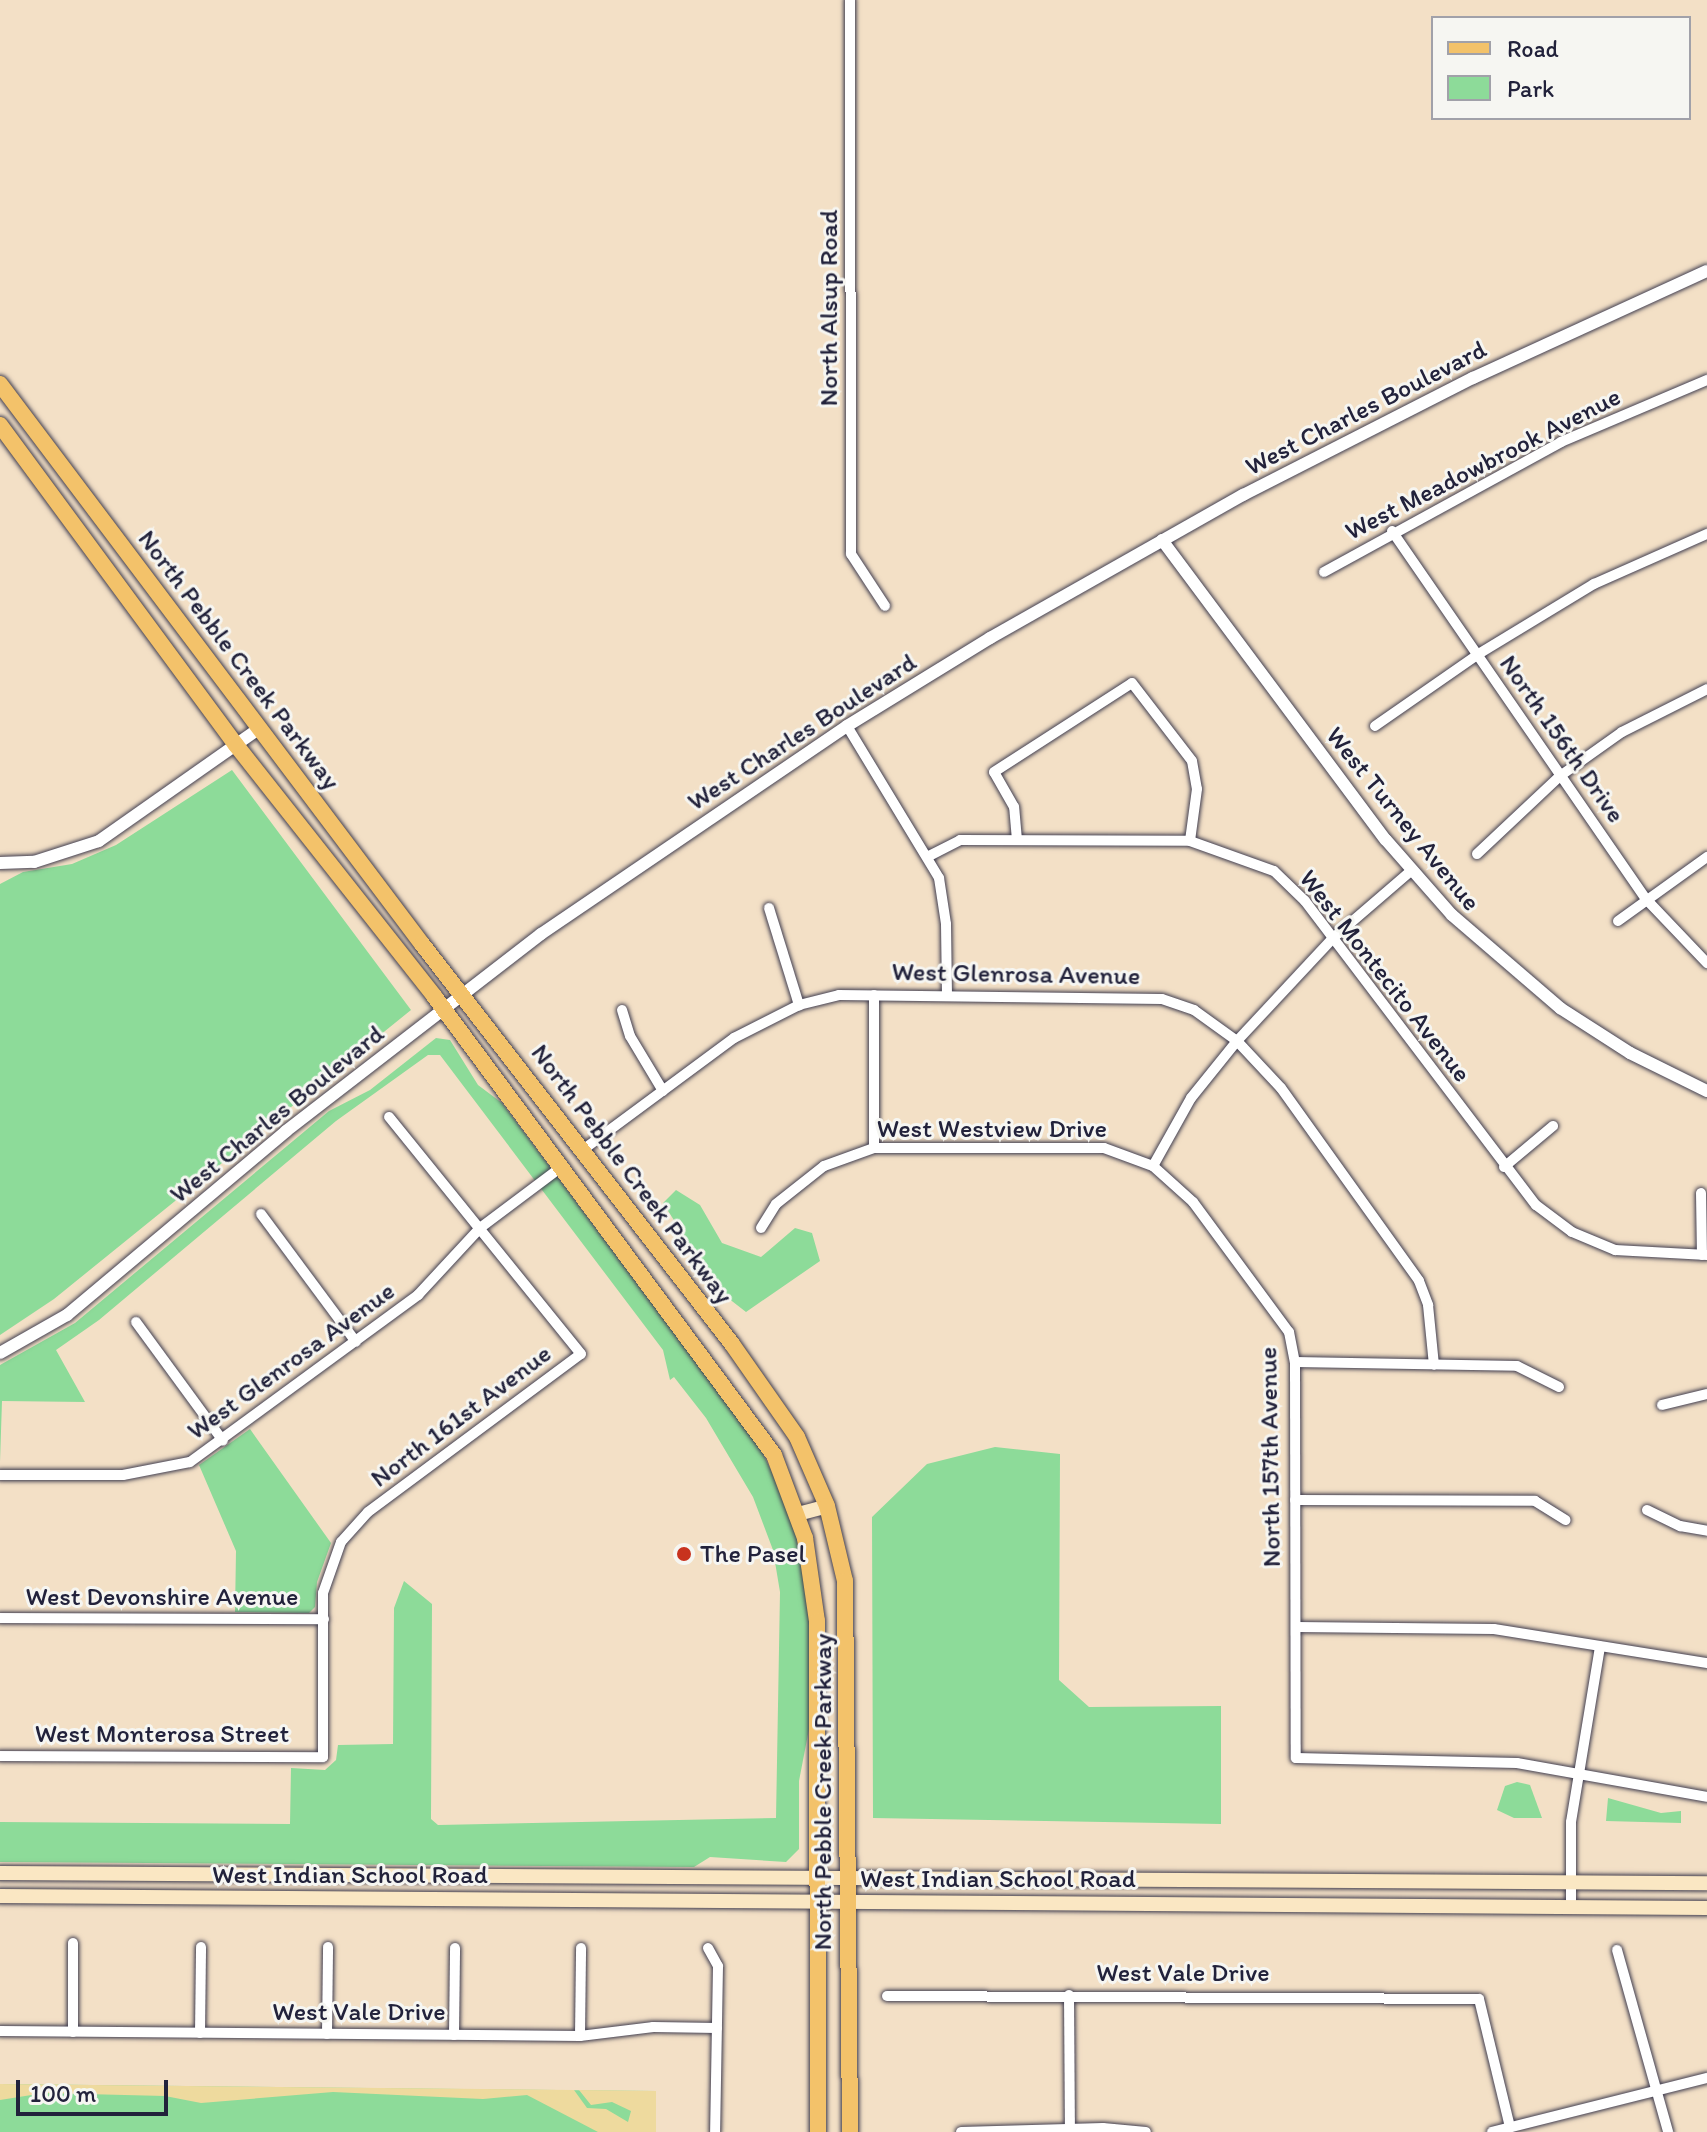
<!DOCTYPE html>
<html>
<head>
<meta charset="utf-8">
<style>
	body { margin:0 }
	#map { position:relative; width:1707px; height:2132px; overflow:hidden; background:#f3e0c6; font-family:Itim,sans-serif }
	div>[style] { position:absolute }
	.green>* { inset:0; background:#8ddb99 }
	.sand>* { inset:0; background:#eeda9e }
	.roads { filter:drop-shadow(0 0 2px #413e50) drop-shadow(0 0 2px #413e50) }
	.minor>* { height:10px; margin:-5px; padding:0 5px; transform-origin:5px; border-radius:5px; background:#fff }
	.tertiary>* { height:12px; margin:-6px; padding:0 6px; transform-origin:6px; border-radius:6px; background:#fff }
	.secondary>* { height:14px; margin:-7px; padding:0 7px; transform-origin:7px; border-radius:7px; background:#fae7c3 }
	.primary>* { height:16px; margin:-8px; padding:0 8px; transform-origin:8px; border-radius:8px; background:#f3c26a }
	.dots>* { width:22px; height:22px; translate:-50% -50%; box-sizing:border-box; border:4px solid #f6f6f2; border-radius:50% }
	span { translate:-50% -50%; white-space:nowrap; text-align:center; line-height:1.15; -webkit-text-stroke:6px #f6f6f2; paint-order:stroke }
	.street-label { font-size:26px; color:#22223b }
	.poi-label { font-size:26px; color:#22223b }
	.left { translate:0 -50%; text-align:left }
	.legend { position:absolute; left:1431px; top:16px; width:260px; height:104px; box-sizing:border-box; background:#f6f6f2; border:2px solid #a1a1a9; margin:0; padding:10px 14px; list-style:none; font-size:24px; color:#22223b }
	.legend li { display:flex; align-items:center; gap:16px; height:40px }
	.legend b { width:40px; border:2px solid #a1a1a9 }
	.scale { position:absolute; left:16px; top:2080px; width:152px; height:36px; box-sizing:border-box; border:4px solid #22223b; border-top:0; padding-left:10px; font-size:24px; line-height:28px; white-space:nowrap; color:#22223b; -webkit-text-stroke:6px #f6f6f2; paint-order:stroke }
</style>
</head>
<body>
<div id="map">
	<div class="green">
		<i style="clip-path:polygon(232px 770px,411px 1010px,54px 1299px,0 1335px,0 884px,23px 872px,72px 864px,116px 845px)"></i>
		<i style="clip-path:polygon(436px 1038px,450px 1040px,478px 1085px,502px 1103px,760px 1448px,780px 1489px,798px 1539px,809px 1615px,809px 1729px,799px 1781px,799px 1849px,786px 1862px,710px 1857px,694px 1867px,0 1862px,0 1822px,290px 1824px,291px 1768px,325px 1770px,336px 1760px,338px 1745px,393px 1744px,394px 1608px,404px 1581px,432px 1604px,431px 1819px,438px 1825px,776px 1818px,780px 1592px,773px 1550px,753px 1497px,706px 1418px,674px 1377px,670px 1380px,663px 1350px,440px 1055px,428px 1055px,336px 1121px,99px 1320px,56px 1350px,85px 1402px,2px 1401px,0 1462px,0 1365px,75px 1323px,329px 1111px,370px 1090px)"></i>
		<i style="clip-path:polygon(676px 1190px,700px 1205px,722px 1243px,761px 1257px,795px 1228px,812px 1233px,820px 1261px,746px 1312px,719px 1291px,663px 1203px)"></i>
		<i style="clip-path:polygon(250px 1429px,331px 1543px,317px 1582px,315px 1607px,309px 1613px,235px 1612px,236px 1551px,199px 1465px)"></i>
		<i style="clip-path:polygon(995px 1447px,1060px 1454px,1059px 1680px,1089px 1707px,1221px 1706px,1221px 1824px,873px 1818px,872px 1517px,927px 1464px)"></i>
		<i style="clip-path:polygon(1517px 1782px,1530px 1785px,1542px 1818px,1514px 1818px,1497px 1810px,1505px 1786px)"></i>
		<i style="clip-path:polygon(1608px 1798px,1661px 1813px,1681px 1811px,1681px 1823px,1606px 1821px)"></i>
		<i style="clip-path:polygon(0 2084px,656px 2091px,656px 2132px,0 2132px)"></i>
	</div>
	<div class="sand">
		<i style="clip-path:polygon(0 2084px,574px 2090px,587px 2108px,606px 2109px,628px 2122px,631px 2111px,612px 2102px,591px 2105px,579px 2090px,656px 2091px,656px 2132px,598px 2132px,527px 2095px,483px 2099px,333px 2092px,201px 2103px,165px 2096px,44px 2093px,0 2100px)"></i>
	</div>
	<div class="roads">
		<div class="minor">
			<i style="left:850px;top:0;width:554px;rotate:89.9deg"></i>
			<i style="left:851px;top:554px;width:62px;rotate:56.8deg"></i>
			<i style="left:1392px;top:531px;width:446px;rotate:55.4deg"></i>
			<i style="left:1645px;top:898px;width:90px;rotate:46.4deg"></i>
			<i style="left:1324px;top:572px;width:270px;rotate:-28.7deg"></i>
			<i style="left:1561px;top:442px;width:159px;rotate:-23deg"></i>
			<i style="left:847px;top:726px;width:178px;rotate:58.8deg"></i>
			<i style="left:939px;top:878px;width:47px;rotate:81.3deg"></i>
			<i style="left:946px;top:924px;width:70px;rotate:89.2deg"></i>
			<i style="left:1375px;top:726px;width:124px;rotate:-34.8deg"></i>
			<i style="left:1477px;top:655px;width:137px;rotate:-31.3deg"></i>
			<i style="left:1594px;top:584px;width:124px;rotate:-23.9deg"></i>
			<i style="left:1017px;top:840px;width:33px;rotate:-95deg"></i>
			<i style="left:1014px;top:807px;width:40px;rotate:-119.7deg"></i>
			<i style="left:994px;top:772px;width:164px;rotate:-32.8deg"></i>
			<i style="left:1132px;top:683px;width:98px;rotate:52.4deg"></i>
			<i style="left:1192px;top:761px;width:28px;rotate:80deg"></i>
			<i style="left:1197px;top:789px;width:52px;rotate:97.7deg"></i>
			<i style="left:1477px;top:854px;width:114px;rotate:-43.2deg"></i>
			<i style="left:1560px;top:776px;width:76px;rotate:-35.4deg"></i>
			<i style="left:1622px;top:732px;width:95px;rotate:-26.8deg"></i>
			<i style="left:929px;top:856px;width:35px;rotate:-27deg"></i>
			<i style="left:960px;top:840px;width:230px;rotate:0.2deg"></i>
			<i style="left:1190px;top:841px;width:89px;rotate:19.7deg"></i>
			<i style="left:1274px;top:871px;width:43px;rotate:44.1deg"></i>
			<i style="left:1305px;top:901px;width:382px;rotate:52.8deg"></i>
			<i style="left:1536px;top:1205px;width:45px;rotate:36.9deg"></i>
			<i style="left:1572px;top:1232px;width:47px;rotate:22.7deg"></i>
			<i style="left:1615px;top:1250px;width:92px;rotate:3.1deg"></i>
			<i style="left:769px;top:908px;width:102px;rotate:72.8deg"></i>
			<i style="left:1618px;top:921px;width:110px;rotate:-35.7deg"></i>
			<i style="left:622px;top:1010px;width:27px;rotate:73deg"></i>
			<i style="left:630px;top:1036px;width:64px;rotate:59deg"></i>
			<i style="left:874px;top:1148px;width:153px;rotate:-90deg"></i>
			<i style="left:584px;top:1149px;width:187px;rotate:-36.5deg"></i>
			<i style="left:734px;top:1038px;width:73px;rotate:-26.9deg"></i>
			<i style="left:799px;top:1005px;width:41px;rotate:-14deg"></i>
			<i style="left:839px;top:995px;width:323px;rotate:0.7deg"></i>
			<i style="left:1162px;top:999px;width:34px;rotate:19deg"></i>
			<i style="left:1194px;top:1010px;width:53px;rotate:35.8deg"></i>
			<i style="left:1237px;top:1041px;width:64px;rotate:46.9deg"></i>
			<i style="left:1281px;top:1088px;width:237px;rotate:54.4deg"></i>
			<i style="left:1419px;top:1281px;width:26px;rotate:69deg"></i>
			<i style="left:1428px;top:1305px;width:60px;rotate:84.3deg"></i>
			<i style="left:1153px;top:1166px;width:78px;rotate:-60.8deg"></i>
			<i style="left:1191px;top:1098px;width:73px;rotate:-51.1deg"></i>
			<i style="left:1237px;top:1041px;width:141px;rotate:-47deg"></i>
			<i style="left:1333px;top:938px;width:103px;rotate:-40.7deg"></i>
			<i style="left:1504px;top:1167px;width:64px;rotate:-39.9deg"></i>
			<i style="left:1701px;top:1193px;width:62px;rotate:89.1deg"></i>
			<i style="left:261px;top:1214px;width:159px;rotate:53.4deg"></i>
			<i style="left:761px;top:1228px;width:28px;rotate:-58deg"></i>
			<i style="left:776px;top:1204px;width:61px;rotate:-38.4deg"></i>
			<i style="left:824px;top:1166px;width:53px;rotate:-19.8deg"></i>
			<i style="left:874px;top:1148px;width:230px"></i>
			<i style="left:1104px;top:1148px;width:52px;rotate:20.2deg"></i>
			<i style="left:1153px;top:1166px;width:54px;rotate:42deg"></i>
			<i style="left:1193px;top:1202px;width:162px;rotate:53.6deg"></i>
			<i style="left:1289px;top:1332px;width:31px;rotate:79deg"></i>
			<i style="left:1295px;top:1362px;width:396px;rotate:89.9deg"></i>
			<i style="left:1296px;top:1758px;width:221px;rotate:1.3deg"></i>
			<i style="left:1517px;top:1763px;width:193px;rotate:10.1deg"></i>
			<i style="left:136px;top:1322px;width:147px;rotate:53.8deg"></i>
			<i style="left:1295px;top:1362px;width:222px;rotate:1deg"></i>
			<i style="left:1517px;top:1366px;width:47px;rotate:26.6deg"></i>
			<i style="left:1662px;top:1405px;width:46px;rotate:-13.7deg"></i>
			<i style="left:0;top:1475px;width:123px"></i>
			<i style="left:123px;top:1475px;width:68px;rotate:-11deg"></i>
			<i style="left:190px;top:1462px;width:283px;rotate:-36.2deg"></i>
			<i style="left:418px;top:1295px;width:91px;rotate:-47.2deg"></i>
			<i style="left:480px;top:1228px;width:100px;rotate:-36.9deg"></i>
			<i style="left:1295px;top:1500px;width:240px;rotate:0.2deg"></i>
			<i style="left:1535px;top:1501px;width:36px;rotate:32deg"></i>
			<i style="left:1647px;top:1510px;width:37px;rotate:26deg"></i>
			<i style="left:1680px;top:1526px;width:27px;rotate:10deg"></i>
			<i style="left:0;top:1618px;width:324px;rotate:0.2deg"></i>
			<i style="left:1296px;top:1627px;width:198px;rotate:0.6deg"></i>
			<i style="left:1494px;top:1629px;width:216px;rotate:9.1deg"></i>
			<i style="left:0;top:1756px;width:323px;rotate:0.2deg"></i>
			<i style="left:323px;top:1757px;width:164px;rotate:-90deg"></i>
			<i style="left:323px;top:1593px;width:54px;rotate:-70.6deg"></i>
			<i style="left:341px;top:1542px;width:40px;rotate:-48deg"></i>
			<i style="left:368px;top:1512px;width:265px;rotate:-36.6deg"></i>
			<i style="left:581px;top:1354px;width:305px;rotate:-129deg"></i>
			<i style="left:1571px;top:1907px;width:85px;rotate:-90deg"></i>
			<i style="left:1571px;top:1822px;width:178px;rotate:-80.6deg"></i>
			<i style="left:708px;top:1948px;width:21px;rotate:61deg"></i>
			<i style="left:718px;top:1966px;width:166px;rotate:91deg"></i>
			<i style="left:1617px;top:1950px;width:189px;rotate:74.3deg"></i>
			<i style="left:1069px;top:1995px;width:137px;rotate:89.6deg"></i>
			<i style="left:887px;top:1996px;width:592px;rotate:0.29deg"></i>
			<i style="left:1479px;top:1999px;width:132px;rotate:76.4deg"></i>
			<i style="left:0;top:2031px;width:580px;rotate:0.49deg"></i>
			<i style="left:580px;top:2036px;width:74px;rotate:-7deg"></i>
			<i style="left:653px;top:2027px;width:64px;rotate:0.9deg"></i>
			<i style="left:73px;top:2032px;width:89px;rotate:-90deg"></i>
			<i style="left:200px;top:2033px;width:86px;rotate:-89.3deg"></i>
			<i style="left:327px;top:2034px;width:87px;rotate:-89.3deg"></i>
			<i style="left:454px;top:2035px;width:87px;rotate:-89.3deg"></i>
			<i style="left:580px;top:2036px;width:88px;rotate:-89.3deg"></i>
			<i style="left:961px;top:2132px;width:142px;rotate:-1.6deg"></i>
			<i style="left:1103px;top:2128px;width:43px;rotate:5.3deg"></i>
			<i style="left:1492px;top:2132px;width:222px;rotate:-14.1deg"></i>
		</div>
		<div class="tertiary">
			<i style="left:1162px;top:540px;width:374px;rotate:53.3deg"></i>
			<i style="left:1386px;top:840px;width:100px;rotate:48.7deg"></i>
			<i style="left:1452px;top:915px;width:143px;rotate:40.7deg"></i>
			<i style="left:1560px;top:1008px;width:83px;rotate:32.7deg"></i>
			<i style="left:1630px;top:1053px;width:86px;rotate:26.3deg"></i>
			<i style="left:0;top:863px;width:34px;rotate:-2deg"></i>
			<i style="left:34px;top:862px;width:68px;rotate:-17.9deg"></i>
			<i style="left:99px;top:841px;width:197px;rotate:-35.1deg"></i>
			<i style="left:0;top:1353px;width:77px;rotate:-29.6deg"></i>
			<i style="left:67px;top:1315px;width:286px;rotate:-40deg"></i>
			<i style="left:286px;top:1131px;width:322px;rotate:-37.7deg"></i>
			<i style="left:541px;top:934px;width:370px;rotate:-34.2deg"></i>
			<i style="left:847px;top:726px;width:168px;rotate:-31.6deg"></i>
			<i style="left:990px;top:638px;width:291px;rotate:-29.5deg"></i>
			<i style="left:1243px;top:495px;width:258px;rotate:-27deg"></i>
			<i style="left:1473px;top:378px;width:257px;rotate:-24.6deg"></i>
		</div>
		<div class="secondary">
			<i style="left:798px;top:1514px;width:30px;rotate:-15deg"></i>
			<i style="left:0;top:1873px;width:1707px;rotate:0.34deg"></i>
			<i style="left:0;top:1896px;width:1707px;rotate:0.4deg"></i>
		</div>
		<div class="primary">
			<i style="left:0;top:384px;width:701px;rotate:53deg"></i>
			<i style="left:422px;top:944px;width:506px;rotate:52.22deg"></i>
			<i style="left:732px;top:1344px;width:113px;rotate:55deg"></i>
			<i style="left:797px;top:1437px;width:75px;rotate:66.5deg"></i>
			<i style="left:827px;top:1506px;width:77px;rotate:76.5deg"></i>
			<i style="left:845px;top:1581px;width:551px;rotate:89.48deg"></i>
			<i style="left:0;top:425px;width:398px;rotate:53.6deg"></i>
			<i style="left:236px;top:745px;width:320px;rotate:51.7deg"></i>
			<i style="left:434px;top:996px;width:571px;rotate:53.47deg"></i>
			<i style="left:774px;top:1455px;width:89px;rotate:69.5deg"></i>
			<i style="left:805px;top:1538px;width:84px;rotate:81.8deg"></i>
			<i style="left:817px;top:1621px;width:511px;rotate:89.89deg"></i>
		</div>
	</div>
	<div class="dots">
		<i style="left:684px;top:1554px;background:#c8321e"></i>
	</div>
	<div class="street-label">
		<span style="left:829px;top:308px;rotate:-90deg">North Alsup Road</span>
		<span style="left:1366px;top:408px;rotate:-27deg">West Charles Boulevard</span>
		<span style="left:1483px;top:464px;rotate:-27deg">West Meadowbrook Avenue</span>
		<span style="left:239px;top:660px;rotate:53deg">North Pebble Creek Parkway</span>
		<span style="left:802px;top:732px;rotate:-33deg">West Charles Boulevard</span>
		<span style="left:1562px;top:739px;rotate:55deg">North 156th Drive</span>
		<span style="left:1403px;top:819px;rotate:51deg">West Turney Avenue</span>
		<span style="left:1016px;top:974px;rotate:1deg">West Glenrosa Avenue</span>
		<span style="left:1385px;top:976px;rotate:52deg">West Montecito Avenue</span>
		<span style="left:277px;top:1114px;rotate:-39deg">West Charles Boulevard</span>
		<span style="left:992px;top:1129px">West Westview Drive</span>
		<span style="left:632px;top:1174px;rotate:53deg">North Pebble Creek Parkway</span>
		<span style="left:291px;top:1361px;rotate:-36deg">West Glenrosa Avenue</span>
		<span style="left:461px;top:1416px;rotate:-37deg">North 161st Avenue</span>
		<span style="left:1270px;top:1457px;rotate:-91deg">North 157th Avenue</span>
		<span style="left:162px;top:1597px">West Devonshire Avenue</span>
		<span style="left:162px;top:1734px">West Monterosa Street</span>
		<span style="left:823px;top:1792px;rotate:-90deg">North Pebble Creek Parkway</span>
		<span style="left:350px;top:1875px">West Indian School Road</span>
		<span style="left:998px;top:1879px">West Indian School Road</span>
		<span style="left:1183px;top:1973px">West Vale Drive</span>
		<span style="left:359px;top:2012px">West Vale Drive</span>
	</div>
	<div class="poi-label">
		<span class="left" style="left:700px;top:1554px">The Pasel</span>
	</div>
	<ul class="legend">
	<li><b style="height:10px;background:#f3c26a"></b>Road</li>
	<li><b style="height:22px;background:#8ddb99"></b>Park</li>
	</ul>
	<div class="scale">100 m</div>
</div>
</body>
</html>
